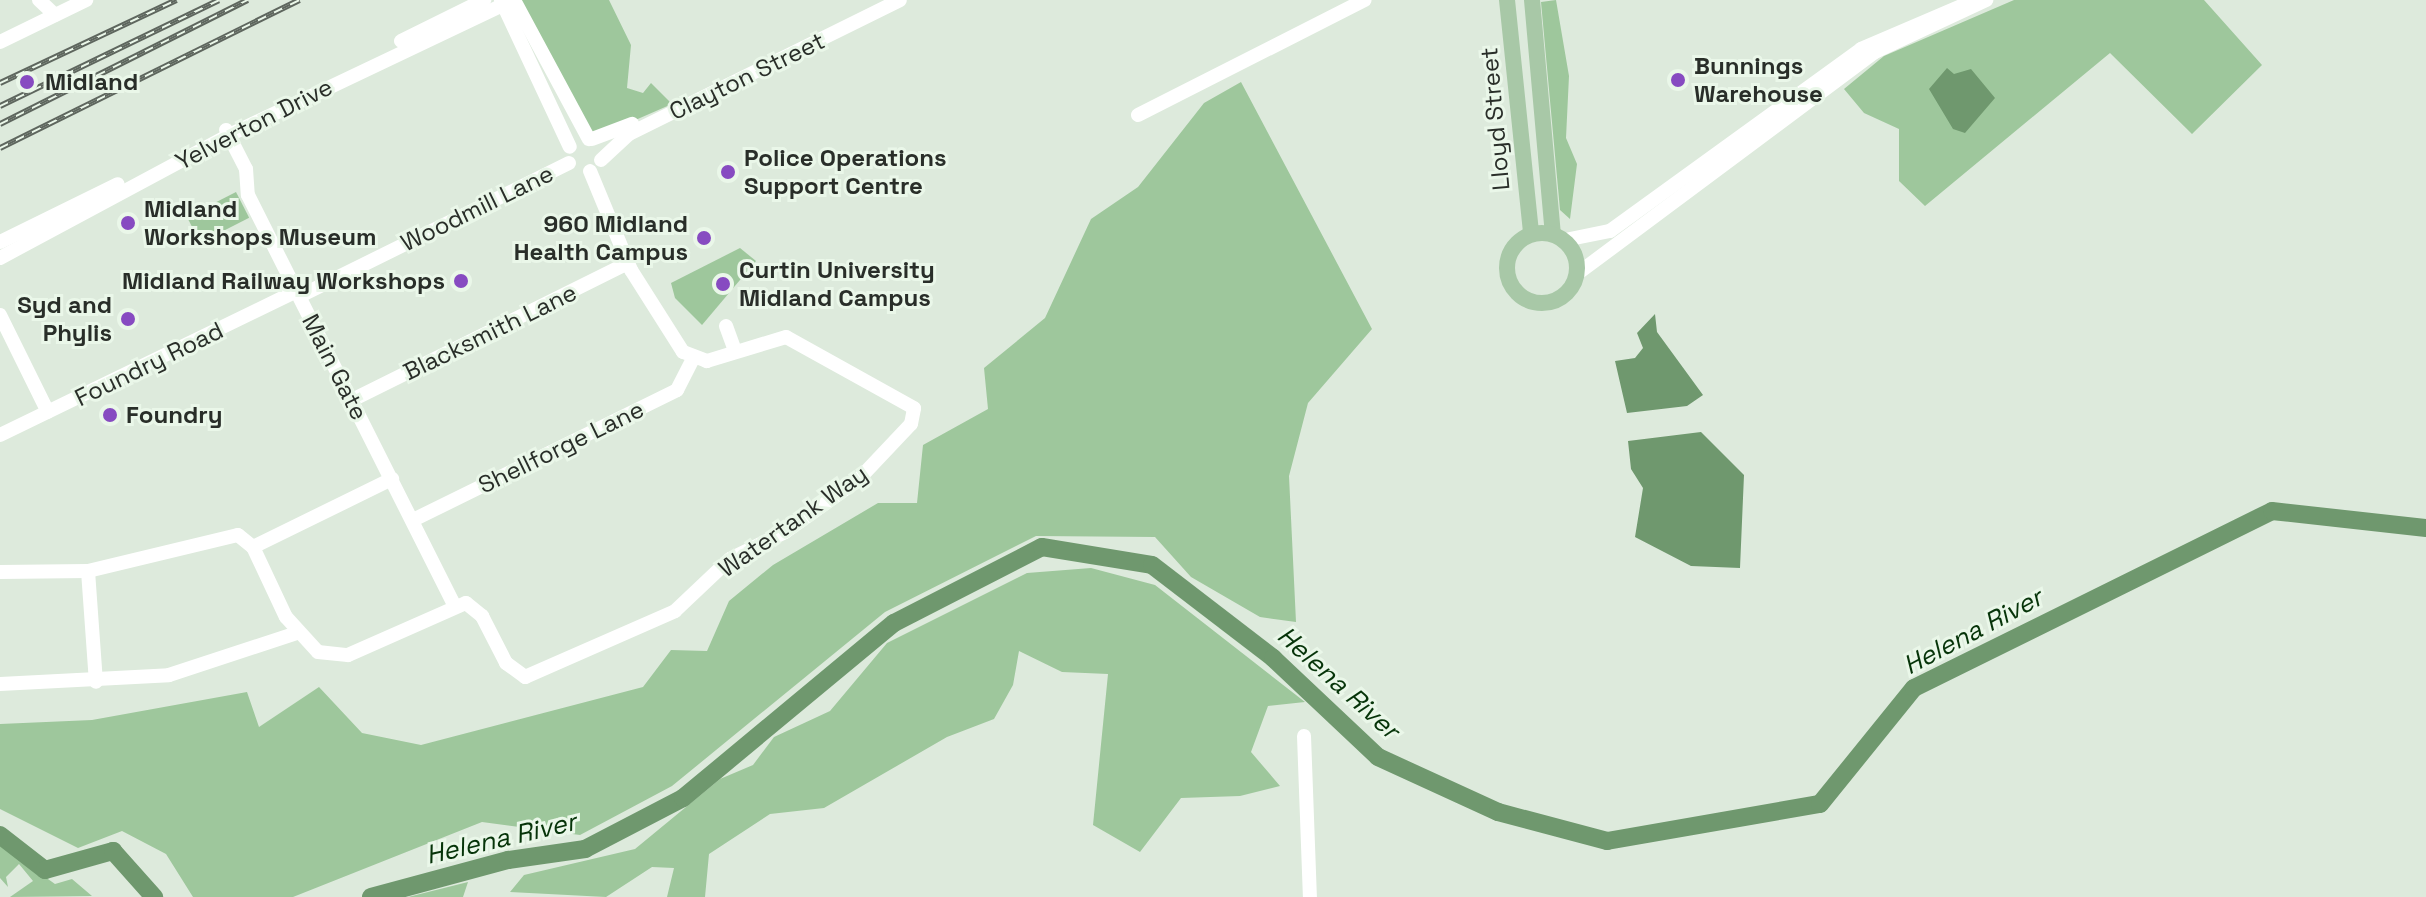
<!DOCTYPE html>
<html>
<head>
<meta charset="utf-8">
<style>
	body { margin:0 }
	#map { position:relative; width:2426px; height:897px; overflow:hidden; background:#ddeadc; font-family:"Space Grotesk",sans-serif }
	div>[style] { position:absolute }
	.green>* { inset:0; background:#9ec79c; transform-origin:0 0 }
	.water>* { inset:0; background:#6f986e }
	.river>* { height:18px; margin:-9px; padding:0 9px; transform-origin:9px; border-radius:9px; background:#6f986e }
	.minor>* { height:14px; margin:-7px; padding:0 7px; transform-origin:7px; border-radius:7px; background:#fff }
	.major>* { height:16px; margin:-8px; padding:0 8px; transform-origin:8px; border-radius:8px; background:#a8c8a7 }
	.major>.ring { margin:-8px; padding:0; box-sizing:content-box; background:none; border:16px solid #a8c8a7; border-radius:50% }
	.rail>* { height:6px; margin-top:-3px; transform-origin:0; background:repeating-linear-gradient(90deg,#eaf7e9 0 9px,#5e665e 0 18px); box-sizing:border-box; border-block:2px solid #5e665e }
	.dots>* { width:22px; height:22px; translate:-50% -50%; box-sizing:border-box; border:4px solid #eaf7e9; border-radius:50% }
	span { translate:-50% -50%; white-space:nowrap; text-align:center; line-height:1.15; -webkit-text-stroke:6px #eaf7e9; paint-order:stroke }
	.poi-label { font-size:24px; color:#292e29; font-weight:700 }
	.left { translate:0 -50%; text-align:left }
	.right { translate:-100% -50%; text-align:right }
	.street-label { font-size:24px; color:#292e29 }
	.water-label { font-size:26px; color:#063409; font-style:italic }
</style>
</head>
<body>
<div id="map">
	<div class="green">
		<i style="clip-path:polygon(514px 0,609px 0,631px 45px,627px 88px,643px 93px,651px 83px,672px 104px,592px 139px)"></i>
		<i style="clip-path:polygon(1556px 0,1569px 76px,1566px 138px,1577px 164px,1570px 219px,1560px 210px,1541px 2px)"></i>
		<i style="clip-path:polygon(2014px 0,2204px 0,2262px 65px,2192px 134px,2110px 53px,1925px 206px,1899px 181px,1899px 129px,1864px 113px,1844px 89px,1884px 56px)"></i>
		<i style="clip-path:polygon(1241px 82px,1372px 329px,1308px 403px,1289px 476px,1296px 622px,1260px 617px,1191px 577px,1155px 537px,1036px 536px,885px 612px,672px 786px,580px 835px,482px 822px,293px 897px,193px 897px,166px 854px,122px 831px,78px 848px,0 809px,0 724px,92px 720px,247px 692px,259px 727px,319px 687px,362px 733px,421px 745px,643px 687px,671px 650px,707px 651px,729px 601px,773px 565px,878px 503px,917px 503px,923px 445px,988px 409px,984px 368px,1045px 318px,1091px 219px,1138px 187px,1204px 103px)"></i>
		<i style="left:236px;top:192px;width:29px;height:55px;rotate:63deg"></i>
		<i style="clip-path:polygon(740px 248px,756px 261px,702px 325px,675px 298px,671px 283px)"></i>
		<i style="clip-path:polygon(1091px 568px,1155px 585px,1305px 702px,1268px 706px,1251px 752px,1280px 786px,1240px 796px,1181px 798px,1140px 852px,1093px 825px,1108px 674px,1062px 672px,1019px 651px,1013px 685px,994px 719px,947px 737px,824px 808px,770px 814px,709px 854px,705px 897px,667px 897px,674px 868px,652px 867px,606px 897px,510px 892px,524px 875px,635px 849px,720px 779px,753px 765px,774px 737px,830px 711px,887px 643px,1027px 573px)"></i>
		<i style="clip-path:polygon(0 845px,55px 884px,72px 879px,92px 896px,10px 897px,33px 881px,19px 864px,6px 877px,8px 887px,0 878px)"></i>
		<i style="clip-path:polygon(468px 882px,463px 897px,408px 897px)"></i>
	</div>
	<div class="water">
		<i style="clip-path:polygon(1947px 68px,1954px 74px,1971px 69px,1995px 98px,1965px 133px,1953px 129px,1929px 89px)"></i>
		<i style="clip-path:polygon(1655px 314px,1657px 332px,1703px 395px,1687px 406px,1627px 413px,1615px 361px,1635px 358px,1643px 348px,1637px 333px)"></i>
		<i style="clip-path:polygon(1701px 432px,1744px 475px,1740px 568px,1691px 566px,1635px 537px,1643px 488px,1631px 469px,1628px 441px)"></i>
	</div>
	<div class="river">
		<i style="left:0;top:835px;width:57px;rotate:37.9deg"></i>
		<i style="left:45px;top:870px;width:71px;rotate:-15.6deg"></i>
		<i style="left:113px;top:851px;width:62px;rotate:48.3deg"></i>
		<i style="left:371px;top:897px;width:142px;rotate:-15.1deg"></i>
		<i style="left:508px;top:860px;width:78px;rotate:-8.1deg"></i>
		<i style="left:585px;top:849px;width:110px;rotate:-27.5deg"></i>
		<i style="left:683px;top:798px;width:274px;rotate:-39.7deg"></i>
		<i style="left:894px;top:623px;width:166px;rotate:-27.2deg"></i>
		<i style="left:1042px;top:547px;width:111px;rotate:9.3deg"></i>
		<i style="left:1152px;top:565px;width:153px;rotate:37.5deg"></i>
		<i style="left:1273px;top:658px;width:144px;rotate:43.3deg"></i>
		<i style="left:1378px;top:757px;width:132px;rotate:24.6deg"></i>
		<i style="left:1498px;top:812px;width:113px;rotate:14.9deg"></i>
		<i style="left:1607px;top:841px;width:216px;rotate:-9.9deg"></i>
		<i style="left:1820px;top:804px;width:149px;rotate:-51deg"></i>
		<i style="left:1914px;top:688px;width:399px;rotate:-26.3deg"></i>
		<i style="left:2272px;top:511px;width:155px;rotate:6.3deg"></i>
	</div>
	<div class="minor">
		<i style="left:39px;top:0;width:22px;rotate:43deg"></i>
		<i style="left:501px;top:0;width:162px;rotate:64.9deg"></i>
		<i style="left:514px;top:0;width:158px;rotate:61.7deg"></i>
		<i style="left:401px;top:41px;width:93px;rotate:-26.3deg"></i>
		<i style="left:0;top:42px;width:96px;rotate:-26deg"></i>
		<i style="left:1138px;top:115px;width:254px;rotate:-26.9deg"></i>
		<i style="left:226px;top:130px;width:44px;rotate:62.9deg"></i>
		<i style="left:246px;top:169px;width:26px;rotate:86deg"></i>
		<i style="left:248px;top:195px;width:456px;rotate:63.3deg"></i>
		<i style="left:592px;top:139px;width:43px;rotate:-20.6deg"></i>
		<i style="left:601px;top:160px;width:38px;rotate:-43deg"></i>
		<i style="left:629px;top:134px;width:302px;rotate:-26.3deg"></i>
		<i style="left:1565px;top:240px;width:46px;rotate:-11.3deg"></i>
		<i style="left:1610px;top:231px;width:310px;rotate:-35.9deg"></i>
		<i style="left:1861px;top:49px;width:114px;rotate:-23.2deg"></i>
		<i style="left:0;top:242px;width:131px;rotate:-26.2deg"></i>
		<i style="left:0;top:258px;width:260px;rotate:-28.2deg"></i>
		<i style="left:229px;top:135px;width:314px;rotate:-25.4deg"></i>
		<i style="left:1577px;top:274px;width:372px;rotate:-36.7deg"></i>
		<i style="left:1875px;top:52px;width:123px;rotate:-25.1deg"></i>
		<i style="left:300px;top:296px;width:300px;rotate:-26.3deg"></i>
		<i style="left:0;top:315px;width:108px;rotate:63.7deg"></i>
		<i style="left:726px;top:326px;width:27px;rotate:70deg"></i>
		<i style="left:352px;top:400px;width:308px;rotate:-26.4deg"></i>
		<i style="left:0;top:435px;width:330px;rotate:-25.9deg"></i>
		<i style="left:413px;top:520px;width:294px;rotate:-26.2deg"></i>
		<i style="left:677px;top:390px;width:35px;rotate:-63deg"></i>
		<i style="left:253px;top:547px;width:155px;rotate:-26.1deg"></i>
		<i style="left:88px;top:571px;width:111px;rotate:85.9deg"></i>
		<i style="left:0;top:572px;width:88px;rotate:-0.7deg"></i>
		<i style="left:88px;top:571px;width:154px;rotate:-13.5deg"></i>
		<i style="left:238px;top:535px;width:19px;rotate:39deg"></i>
		<i style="left:253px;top:547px;width:77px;rotate:64.8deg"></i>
		<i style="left:286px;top:617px;width:47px;rotate:47.6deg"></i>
		<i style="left:318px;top:652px;width:30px;rotate:6deg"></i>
		<i style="left:348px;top:655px;width:129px;rotate:-23.8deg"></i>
		<i style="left:466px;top:603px;width:21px;rotate:39deg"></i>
		<i style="left:482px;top:616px;width:53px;rotate:62.9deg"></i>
		<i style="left:506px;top:663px;width:24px;rotate:36deg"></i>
		<i style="left:525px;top:677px;width:164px;rotate:-23.7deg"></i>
		<i style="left:675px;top:611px;width:76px;rotate:-43.4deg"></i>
		<i style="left:730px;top:559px;width:61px;rotate:-26.1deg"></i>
		<i style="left:785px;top:532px;width:90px;rotate:-35.5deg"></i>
		<i style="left:858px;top:480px;width:77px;rotate:-46.6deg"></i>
		<i style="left:911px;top:424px;width:16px;rotate:-79deg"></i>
		<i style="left:914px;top:408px;width:146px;rotate:-151deg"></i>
		<i style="left:786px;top:337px;width:83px;rotate:163.1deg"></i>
		<i style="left:707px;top:361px;width:26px;rotate:-159deg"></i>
		<i style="left:683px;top:352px;width:97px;rotate:-122.4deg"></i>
		<i style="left:631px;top:270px;width:107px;rotate:-112.5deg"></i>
		<i style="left:0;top:684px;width:169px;rotate:-3deg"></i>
		<i style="left:169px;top:675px;width:135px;rotate:-18.2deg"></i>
		<i style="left:1304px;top:736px;width:161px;rotate:87.9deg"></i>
	</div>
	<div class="major">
		<i style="left:1507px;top:0;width:235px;rotate:84.1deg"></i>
		<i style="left:1532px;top:0;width:235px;rotate:84.9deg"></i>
		<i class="ring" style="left:1507px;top:233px;width:54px;height:54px"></i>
	</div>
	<div class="rail">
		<i style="left:0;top:83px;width:195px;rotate:-25.2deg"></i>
		<i style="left:0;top:106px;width:243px;rotate:-25.8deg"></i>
		<i style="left:0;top:124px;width:277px;rotate:-26.6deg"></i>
		<i style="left:0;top:148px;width:334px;rotate:-26.3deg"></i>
	</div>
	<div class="dots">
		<i style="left:1678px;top:80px;background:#874bc1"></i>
		<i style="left:27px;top:82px;background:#874bc1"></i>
		<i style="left:728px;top:172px;background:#874bc1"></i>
		<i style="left:128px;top:223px;background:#874bc1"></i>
		<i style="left:704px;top:238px;background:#874bc1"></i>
		<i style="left:461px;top:281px;background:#874bc1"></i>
		<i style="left:723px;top:284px;background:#874bc1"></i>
		<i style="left:128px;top:319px;background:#874bc1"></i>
		<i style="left:110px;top:415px;background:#874bc1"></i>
	</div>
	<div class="poi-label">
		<span class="left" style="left:1694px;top:80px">Bunnings<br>Warehouse</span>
		<span class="left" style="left:45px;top:82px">Midland</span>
		<span class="left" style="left:744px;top:172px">Police Operations<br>Support Centre</span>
		<span class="left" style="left:144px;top:223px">Midland<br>Workshops Museum</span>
		<span class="right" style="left:688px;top:238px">960 Midland<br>Health Campus</span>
		<span class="left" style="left:739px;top:284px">Curtin University<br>Midland Campus</span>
		<span class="right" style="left:445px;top:281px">Midland Railway Workshops</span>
		<span class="right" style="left:112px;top:319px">Syd and<br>Phylis</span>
		<span class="left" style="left:126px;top:415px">Foundry</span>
	</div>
	<div class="street-label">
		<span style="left:747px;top:76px;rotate:-26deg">Clayton Street</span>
		<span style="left:1495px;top:119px;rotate:-95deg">Lloyd Street</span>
		<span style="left:254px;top:124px;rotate:-27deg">Yelverton Drive</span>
		<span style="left:477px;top:208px;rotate:-26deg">Woodmill Lane</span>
		<span style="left:490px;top:332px;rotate:-26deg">Blacksmith Lane</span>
		<span style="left:149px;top:364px;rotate:-26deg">Foundry Road</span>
		<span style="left:335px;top:367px;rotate:63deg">Main Gate</span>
		<span style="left:561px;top:447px;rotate:-26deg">Shellforge Lane</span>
		<span style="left:793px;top:521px;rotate:-35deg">Watertank Way</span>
	</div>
	<div class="water-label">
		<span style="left:1973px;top:632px;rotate:-28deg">Helena River</span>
		<span style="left:1338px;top:683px;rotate:42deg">Helena River</span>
		<span style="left:501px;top:839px;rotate:-13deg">Helena River</span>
	</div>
</div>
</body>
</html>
